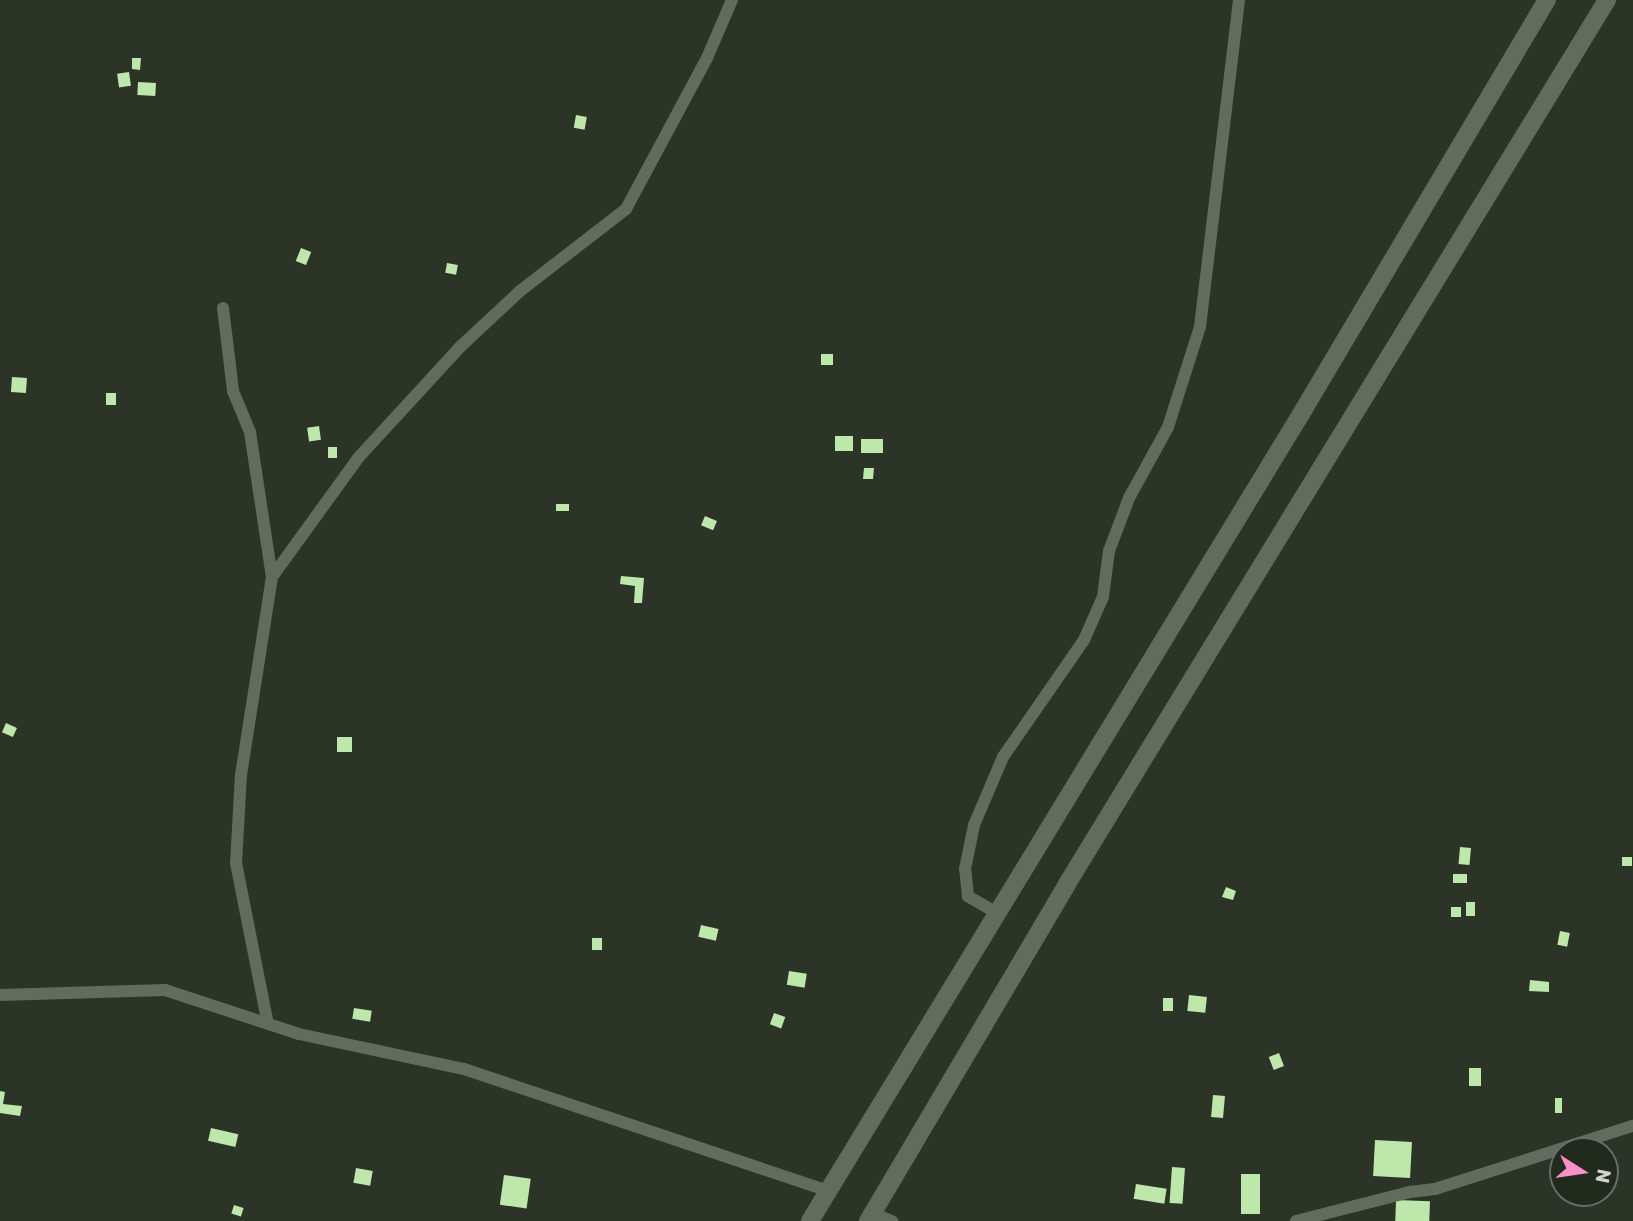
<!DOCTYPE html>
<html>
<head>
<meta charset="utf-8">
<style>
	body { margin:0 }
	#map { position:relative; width:1633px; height:1221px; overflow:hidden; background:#2c3428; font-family:Rubik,sans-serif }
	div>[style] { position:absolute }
	.building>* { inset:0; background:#bee7ac; transform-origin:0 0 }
	.street>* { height:12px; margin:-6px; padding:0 6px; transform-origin:6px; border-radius:6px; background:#626c5e }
	.secondary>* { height:18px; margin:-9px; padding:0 9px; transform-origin:9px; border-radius:9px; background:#626c5e }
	span { translate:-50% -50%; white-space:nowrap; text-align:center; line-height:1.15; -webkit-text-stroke:7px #222a1e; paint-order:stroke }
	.north { position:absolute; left:1549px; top:1137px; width:70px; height:70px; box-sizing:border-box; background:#222a1e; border:2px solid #676e64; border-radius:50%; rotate:102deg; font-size:19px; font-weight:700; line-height:28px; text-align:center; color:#cfd4cc }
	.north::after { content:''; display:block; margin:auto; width:24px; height:32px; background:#f890ca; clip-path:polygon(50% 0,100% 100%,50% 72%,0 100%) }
</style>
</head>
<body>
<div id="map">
	<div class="building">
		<i style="clip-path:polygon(132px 58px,141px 58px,140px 70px,132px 69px)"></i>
		<i style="left:129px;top:72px;width:14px;height:12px;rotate:82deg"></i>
		<i style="left:138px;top:82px;width:18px;height:13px;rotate:3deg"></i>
		<i style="left:576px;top:115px;width:11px;height:13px;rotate:10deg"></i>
		<i style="left:301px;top:248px;width:11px;height:14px;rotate:22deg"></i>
		<i style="left:447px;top:263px;width:11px;height:10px;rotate:10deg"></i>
		<i style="left:821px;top:354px;width:12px;height:11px"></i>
		<i style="left:12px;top:377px;width:15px;height:15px;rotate:4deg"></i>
		<i style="left:116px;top:393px;width:12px;height:10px;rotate:90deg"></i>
		<i style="left:319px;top:426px;width:14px;height:12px;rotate:82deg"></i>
		<i style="left:835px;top:436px;width:18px;height:15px"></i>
		<i style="left:861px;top:439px;width:22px;height:14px"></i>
		<i style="left:328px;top:447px;width:9px;height:11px"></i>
		<i style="clip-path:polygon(864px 468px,874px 468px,873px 479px,863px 479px)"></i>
		<i style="left:556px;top:504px;width:13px;height:7px"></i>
		<i style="left:705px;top:516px;width:13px;height:10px;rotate:23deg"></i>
		<i style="clip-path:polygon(621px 576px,644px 578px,642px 603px,634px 603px,635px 586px,620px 584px)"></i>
		<i style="left:6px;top:723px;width:12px;height:10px;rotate:24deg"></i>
		<i style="left:337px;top:737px;width:15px;height:15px"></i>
		<i style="left:1460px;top:847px;width:11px;height:17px;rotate:5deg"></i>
		<i style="left:1632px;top:857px;width:9px;height:10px;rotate:90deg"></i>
		<i style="left:1453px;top:874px;width:14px;height:9px"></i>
		<i style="clip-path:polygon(1226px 887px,1236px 891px,1233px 900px,1222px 897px)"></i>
		<i style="left:1466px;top:902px;width:9px;height:14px"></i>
		<i style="left:1451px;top:907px;width:10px;height:10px"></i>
		<i style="left:701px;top:925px;width:18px;height:12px;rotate:13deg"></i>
		<i style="left:1560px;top:931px;width:10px;height:14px;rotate:11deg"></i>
		<i style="left:592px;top:938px;width:10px;height:12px"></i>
		<i style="left:789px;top:971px;width:18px;height:14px;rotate:9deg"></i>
		<i style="clip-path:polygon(1530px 980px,1549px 982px,1549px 992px,1529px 991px)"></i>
		<i style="left:1189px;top:995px;width:18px;height:16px;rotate:6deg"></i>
		<i style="left:1163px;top:998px;width:10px;height:13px"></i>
		<i style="left:354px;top:1008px;width:18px;height:11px;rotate:9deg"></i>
		<i style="left:774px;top:1013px;width:12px;height:12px;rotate:20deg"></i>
		<i style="left:1279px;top:1053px;width:14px;height:11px;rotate:69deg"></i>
		<i style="left:1469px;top:1068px;width:12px;height:18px"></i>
		<i style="clip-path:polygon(0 1091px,5px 1092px,3px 1104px,22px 1106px,20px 1116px,0 1113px)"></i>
		<i style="left:1213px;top:1095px;width:12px;height:22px;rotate:5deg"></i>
		<i style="left:1555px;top:1098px;width:7px;height:15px"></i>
		<i style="left:211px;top:1128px;width:28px;height:13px;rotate:13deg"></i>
		<i style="left:1375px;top:1140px;width:37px;height:36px;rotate:3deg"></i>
		<i style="left:1172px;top:1167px;width:13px;height:36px;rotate:4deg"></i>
		<i style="left:356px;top:1168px;width:17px;height:15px;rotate:10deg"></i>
		<i style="left:1241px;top:1174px;width:19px;height:40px"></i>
		<i style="left:504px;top:1175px;width:27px;height:30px;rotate:8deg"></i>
		<i style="left:1136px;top:1184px;width:31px;height:15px;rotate:9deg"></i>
		<i style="left:1396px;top:1200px;width:34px;height:21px;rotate:2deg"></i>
		<i style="left:234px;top:1205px;width:10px;height:9px;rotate:17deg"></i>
	</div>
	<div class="street">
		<i style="left:223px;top:308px;width:84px;rotate:83.1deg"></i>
		<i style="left:233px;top:391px;width:44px;rotate:67.5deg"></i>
		<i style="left:250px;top:432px;width:147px;rotate:81.4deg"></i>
		<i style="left:272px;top:577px;width:199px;rotate:98.9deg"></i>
		<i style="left:241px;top:774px;width:89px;rotate:93.2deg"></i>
		<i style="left:236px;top:863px;width:164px;rotate:78.8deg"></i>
		<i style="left:272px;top:577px;width:147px;rotate:-54.1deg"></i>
		<i style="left:358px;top:458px;width:151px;rotate:-47.4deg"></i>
		<i style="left:460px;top:347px;width:82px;rotate:-43deg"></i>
		<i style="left:520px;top:291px;width:134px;rotate:-37.7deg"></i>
		<i style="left:626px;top:209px;width:171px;rotate:-61.8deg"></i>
		<i style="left:707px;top:58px;width:63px;rotate:-66.7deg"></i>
		<i style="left:997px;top:913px;width:34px;rotate:-150deg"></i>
		<i style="left:968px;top:896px;width:27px;rotate:-96deg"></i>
		<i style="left:965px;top:869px;width:45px;rotate:-78.4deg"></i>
		<i style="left:974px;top:825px;width:74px;rotate:-66.9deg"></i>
		<i style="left:1003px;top:757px;width:142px;rotate:-55.3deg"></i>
		<i style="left:1084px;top:640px;width:47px;rotate:-66.2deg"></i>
		<i style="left:1103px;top:597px;width:46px;rotate:-82.6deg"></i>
		<i style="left:1109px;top:551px;width:57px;rotate:-69.3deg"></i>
		<i style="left:1129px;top:498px;width:81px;rotate:-61.2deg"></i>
		<i style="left:1168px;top:427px;width:105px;rotate:-72.3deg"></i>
		<i style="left:1200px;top:327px;width:329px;rotate:-83.2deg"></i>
		<i style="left:0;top:995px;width:165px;rotate:-1.7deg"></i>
		<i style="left:165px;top:990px;width:141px;rotate:18.2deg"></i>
		<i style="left:299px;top:1034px;width:169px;rotate:12deg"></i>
		<i style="left:464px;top:1069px;width:384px;rotate:18.5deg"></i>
		<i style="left:872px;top:1213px;width:22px;rotate:22deg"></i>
		<i style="left:1296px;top:1221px;width:118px;rotate:-14.3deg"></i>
		<i style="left:1410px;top:1192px;width:25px;rotate:-7deg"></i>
		<i style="left:1435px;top:1189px;width:208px;rotate:-17.7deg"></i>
	</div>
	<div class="secondary">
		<i style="left:810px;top:1221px;width:950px;rotate:-58.68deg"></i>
		<i style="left:1304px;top:409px;width:476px;rotate:-59.3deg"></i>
		<i style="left:868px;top:1221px;width:391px;rotate:-59.4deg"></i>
		<i style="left:1067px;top:884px;width:1036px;rotate:-58.58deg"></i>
	</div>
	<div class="north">N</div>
</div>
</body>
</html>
